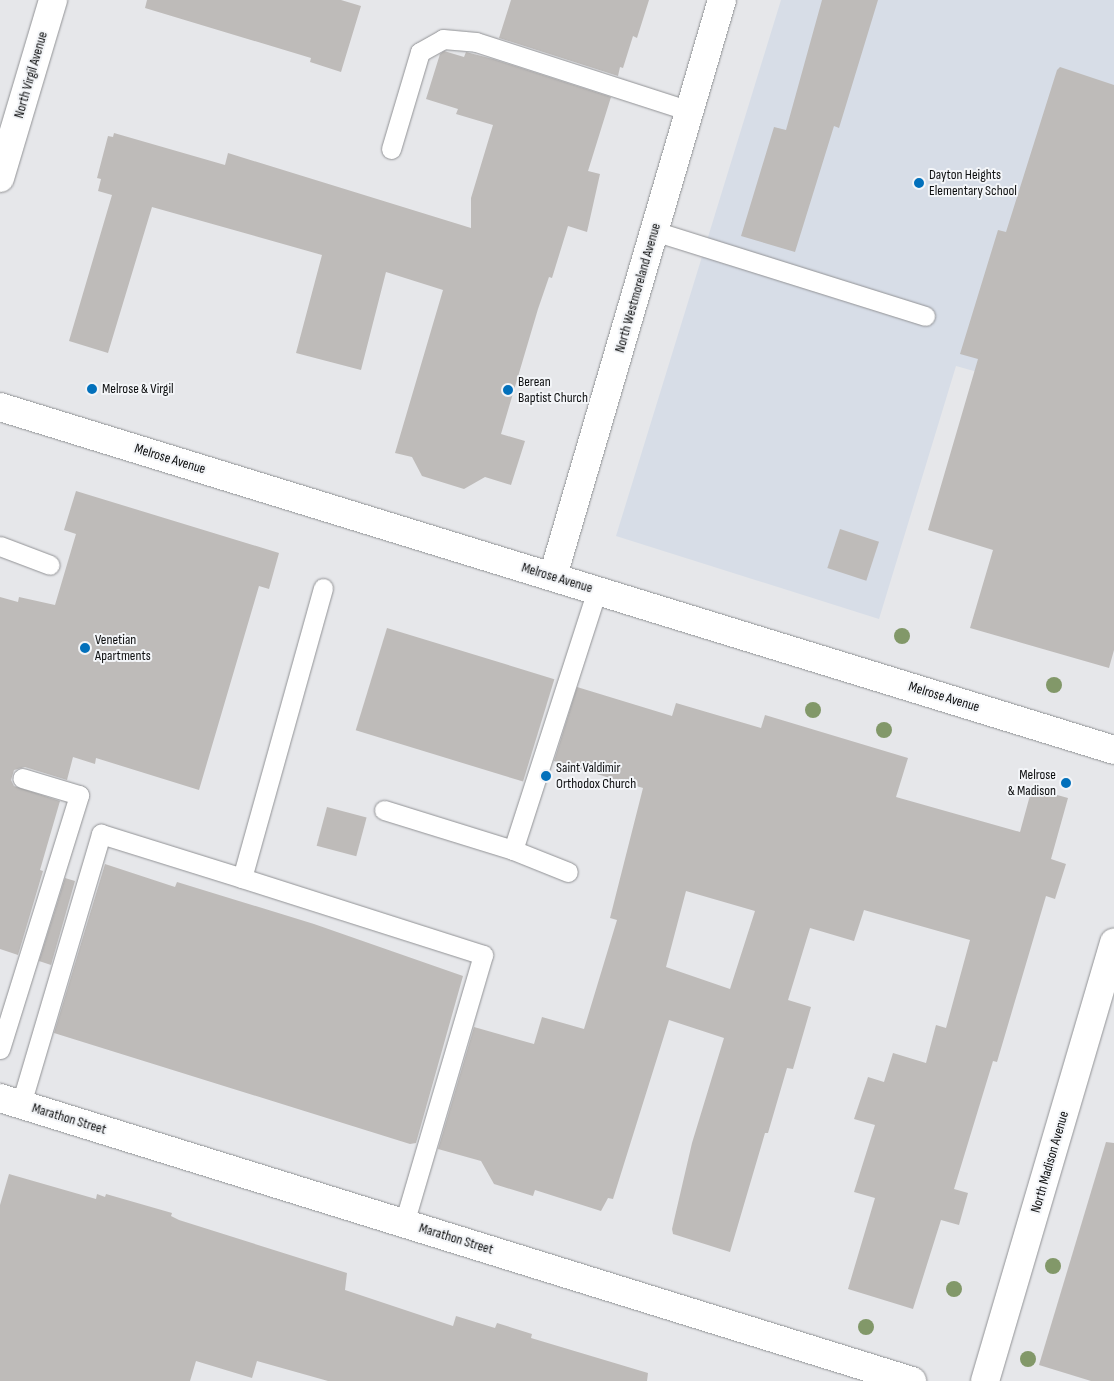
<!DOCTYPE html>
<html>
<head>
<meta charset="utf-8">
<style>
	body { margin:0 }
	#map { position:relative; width:1114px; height:1381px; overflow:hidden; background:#e6e7ea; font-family:"Sofia Sans Condensed",sans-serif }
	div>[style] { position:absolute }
	.built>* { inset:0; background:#d7dde7 }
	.building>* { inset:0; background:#bebbb9; transform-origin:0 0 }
	.roads { filter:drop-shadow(0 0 1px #919295) drop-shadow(0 0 1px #919295) }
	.lane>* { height:19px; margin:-9.5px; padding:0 9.5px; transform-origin:9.5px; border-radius:9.5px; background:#fff }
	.street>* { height:28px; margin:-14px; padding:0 14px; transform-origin:14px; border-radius:14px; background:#fff }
	.secondary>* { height:28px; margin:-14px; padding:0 14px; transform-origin:14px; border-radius:14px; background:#fff }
	.trees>* { width:16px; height:16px; margin:-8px; border-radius:50%; background:#829869 }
	.dots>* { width:14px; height:14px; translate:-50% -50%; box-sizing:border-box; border:2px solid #f3f5f8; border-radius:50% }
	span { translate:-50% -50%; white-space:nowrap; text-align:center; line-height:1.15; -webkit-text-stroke:4px #f3f5f8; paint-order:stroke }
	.street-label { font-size:14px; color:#0e0f10 }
	.poi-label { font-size:14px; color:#0e0f10 }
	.left { translate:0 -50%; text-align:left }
	.right { translate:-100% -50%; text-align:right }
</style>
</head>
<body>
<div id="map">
	<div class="built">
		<i style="clip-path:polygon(781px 0,1114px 0,1114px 410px,956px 366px,879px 619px,616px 536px)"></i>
	</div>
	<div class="building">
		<i style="clip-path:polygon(147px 0,341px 0,361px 6px,341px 72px,310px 62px,311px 58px,145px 8px)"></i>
		<i style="clip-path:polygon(511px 0,649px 0,637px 38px,633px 36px,623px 68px,620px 67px,618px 76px,499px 38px)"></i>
		<i style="clip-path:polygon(822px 0,878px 0,839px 128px,834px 126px,795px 252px,741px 236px,774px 127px,786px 130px)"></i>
		<i style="clip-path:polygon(444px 51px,464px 57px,466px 52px,493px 59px,611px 97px,588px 171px,600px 174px,587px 232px,568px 226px,552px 278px,549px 277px,538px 309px,501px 434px,525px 441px,511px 485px,485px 477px,464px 489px,422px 476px,412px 457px,395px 453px,443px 290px,386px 272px,361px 370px,296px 353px,322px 255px,152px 207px,108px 353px,69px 341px,112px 195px,98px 191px,101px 179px,97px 178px,108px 136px,113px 137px,114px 133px,225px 165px,228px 153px,471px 228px,471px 198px,493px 125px,456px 114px,458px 109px,426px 99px,440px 54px)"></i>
		<i style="clip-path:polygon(1060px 67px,1114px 85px,1114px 650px,1109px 668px,970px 628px,993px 550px,928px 530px,978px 359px,960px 354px,998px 230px,1006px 232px,1057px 70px)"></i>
		<i style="clip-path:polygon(76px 491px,279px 553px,269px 589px,259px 586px,199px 790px,96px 758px,95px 764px,73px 757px,67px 780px,25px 767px,14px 770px,11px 780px,14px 786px,60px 801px,40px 870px,43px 871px,18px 955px,0 949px,0 597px,18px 602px,19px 597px,55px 605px,76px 534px,64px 530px)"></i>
		<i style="left:840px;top:529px;width:41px;height:41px;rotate:18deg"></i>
		<i style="left:387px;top:628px;width:175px;height:107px;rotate:17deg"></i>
		<i style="clip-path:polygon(evenodd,577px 687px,672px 716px,676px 703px,761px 728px,765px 715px,908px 758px,896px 797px,1020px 832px,1032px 788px,1068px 798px,1051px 859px,1066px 864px,1055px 899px,1046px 896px,997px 1062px,993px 1061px,954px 1189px,968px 1193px,959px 1225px,941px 1220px,913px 1309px,848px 1289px,875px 1198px,854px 1192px,875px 1125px,854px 1119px,868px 1077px,884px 1082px,893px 1053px,926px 1063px,936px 1025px,946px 1028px,970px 940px,864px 910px,854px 941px,810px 928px,788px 1000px,811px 1007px,793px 1069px,787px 1068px,768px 1133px,765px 1133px,730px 1252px,673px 1234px,672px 1229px,692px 1143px,724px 1038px,669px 1020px,613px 1199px,608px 1198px,601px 1211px,535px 1190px,533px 1196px,494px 1184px,481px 1161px,438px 1149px,474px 1027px,534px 1044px,542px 1017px,584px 1029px,617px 920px,610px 918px,643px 788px,554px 761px,577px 687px,686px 891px,755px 911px,730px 989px,666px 967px,686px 891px)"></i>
		<i style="left:327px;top:807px;width:41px;height:40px;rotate:15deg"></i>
		<i style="clip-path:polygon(105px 864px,175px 887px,177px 882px,314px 924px,463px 976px,416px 1143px,410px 1144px,54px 1033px)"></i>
		<i style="clip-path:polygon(65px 878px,75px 881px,51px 965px,39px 961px)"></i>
		<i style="clip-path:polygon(1106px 1142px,1114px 1143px,1114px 1381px,1091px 1381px,1039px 1365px)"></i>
		<i style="clip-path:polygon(9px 1174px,96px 1199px,97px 1194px,105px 1197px,106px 1194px,172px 1213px,171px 1216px,179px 1220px,347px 1273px,345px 1290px,453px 1326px,456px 1316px,495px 1328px,497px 1323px,532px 1334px,531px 1338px,648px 1373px,647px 1381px,328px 1381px,257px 1361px,252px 1378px,196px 1361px,190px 1381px,0 1381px,0 1205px)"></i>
	</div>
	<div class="roads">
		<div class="lane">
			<i style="left:391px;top:149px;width:101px;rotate:-73.4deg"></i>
			<i style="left:420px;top:52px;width:26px;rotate:-29deg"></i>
			<i style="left:443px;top:39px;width:33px;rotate:5deg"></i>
			<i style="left:476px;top:42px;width:225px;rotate:17.9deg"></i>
			<i style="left:654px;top:231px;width:284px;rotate:17.4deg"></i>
			<i style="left:0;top:546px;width:53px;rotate:20.8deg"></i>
			<i style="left:323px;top:588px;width:301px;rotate:105.6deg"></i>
			<i style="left:242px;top:878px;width:253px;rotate:17.7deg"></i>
			<i style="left:483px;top:955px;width:279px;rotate:106.4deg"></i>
			<i style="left:384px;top:810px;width:135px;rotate:17.2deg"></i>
			<i style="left:513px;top:850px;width:273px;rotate:-72.1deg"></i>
			<i style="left:513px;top:850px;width:59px;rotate:21.8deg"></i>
			<i style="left:0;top:1049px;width:266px;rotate:-72.7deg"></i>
			<i style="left:79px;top:795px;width:59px;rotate:-163.4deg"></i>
			<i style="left:21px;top:1104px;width:282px;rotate:-73.5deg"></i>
			<i style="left:101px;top:834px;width:148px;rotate:17.3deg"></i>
		</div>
		<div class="street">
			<i style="left:553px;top:576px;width:600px;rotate:-73.65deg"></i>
			<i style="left:0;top:1098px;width:955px;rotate:17.24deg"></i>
			<i style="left:985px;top:1381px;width:457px;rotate:-73.6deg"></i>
		</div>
		<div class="secondary">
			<i style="left:0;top:178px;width:186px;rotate:-73.4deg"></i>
			<i style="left:0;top:407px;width:1166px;rotate:17.11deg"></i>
		</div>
	</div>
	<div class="trees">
		<i style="left:902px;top:636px"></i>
		<i style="left:1054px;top:685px"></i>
		<i style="left:813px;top:710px"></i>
		<i style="left:884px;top:730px"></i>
		<i style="left:1053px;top:1266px"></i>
		<i style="left:954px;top:1289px"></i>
		<i style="left:866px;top:1327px"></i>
		<i style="left:1028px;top:1359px"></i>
	</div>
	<div class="dots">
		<i style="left:919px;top:183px;background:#0270bb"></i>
		<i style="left:92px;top:389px;background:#0270bb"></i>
		<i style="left:508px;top:390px;background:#0270bb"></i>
		<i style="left:85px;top:648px;background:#0270bb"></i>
		<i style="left:546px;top:776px;background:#0270bb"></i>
		<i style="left:1066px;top:783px;background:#0270bb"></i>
	</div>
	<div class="street-label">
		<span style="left:31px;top:75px;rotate:-74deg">North Virgil Avenue</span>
		<span style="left:638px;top:288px;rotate:-74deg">North Westmoreland Avenue</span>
		<span style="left:170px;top:459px;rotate:17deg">Melrose Avenue</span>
		<span style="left:557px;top:578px;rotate:17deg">Melrose Avenue</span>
		<span style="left:944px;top:697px;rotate:17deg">Melrose Avenue</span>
		<span style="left:69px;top:1119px;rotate:17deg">Marathon Street</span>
		<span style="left:1050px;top:1162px;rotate:-74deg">North Madison Avenue</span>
		<span style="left:456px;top:1239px;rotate:17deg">Marathon Street</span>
	</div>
	<div class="poi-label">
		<span class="left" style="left:929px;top:183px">Dayton Heights<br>Elementary School</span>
		<span class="left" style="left:518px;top:390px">Berean<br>Baptist Church</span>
		<span class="left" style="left:102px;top:389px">Melrose &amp; Virgil</span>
		<span class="left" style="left:95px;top:648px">Venetian<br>Apartments</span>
		<span class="left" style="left:556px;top:776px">Saint Valdimir<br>Orthodox Church</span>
		<span class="right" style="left:1056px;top:783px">Melrose<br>&amp; Madison</span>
	</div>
</div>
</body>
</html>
